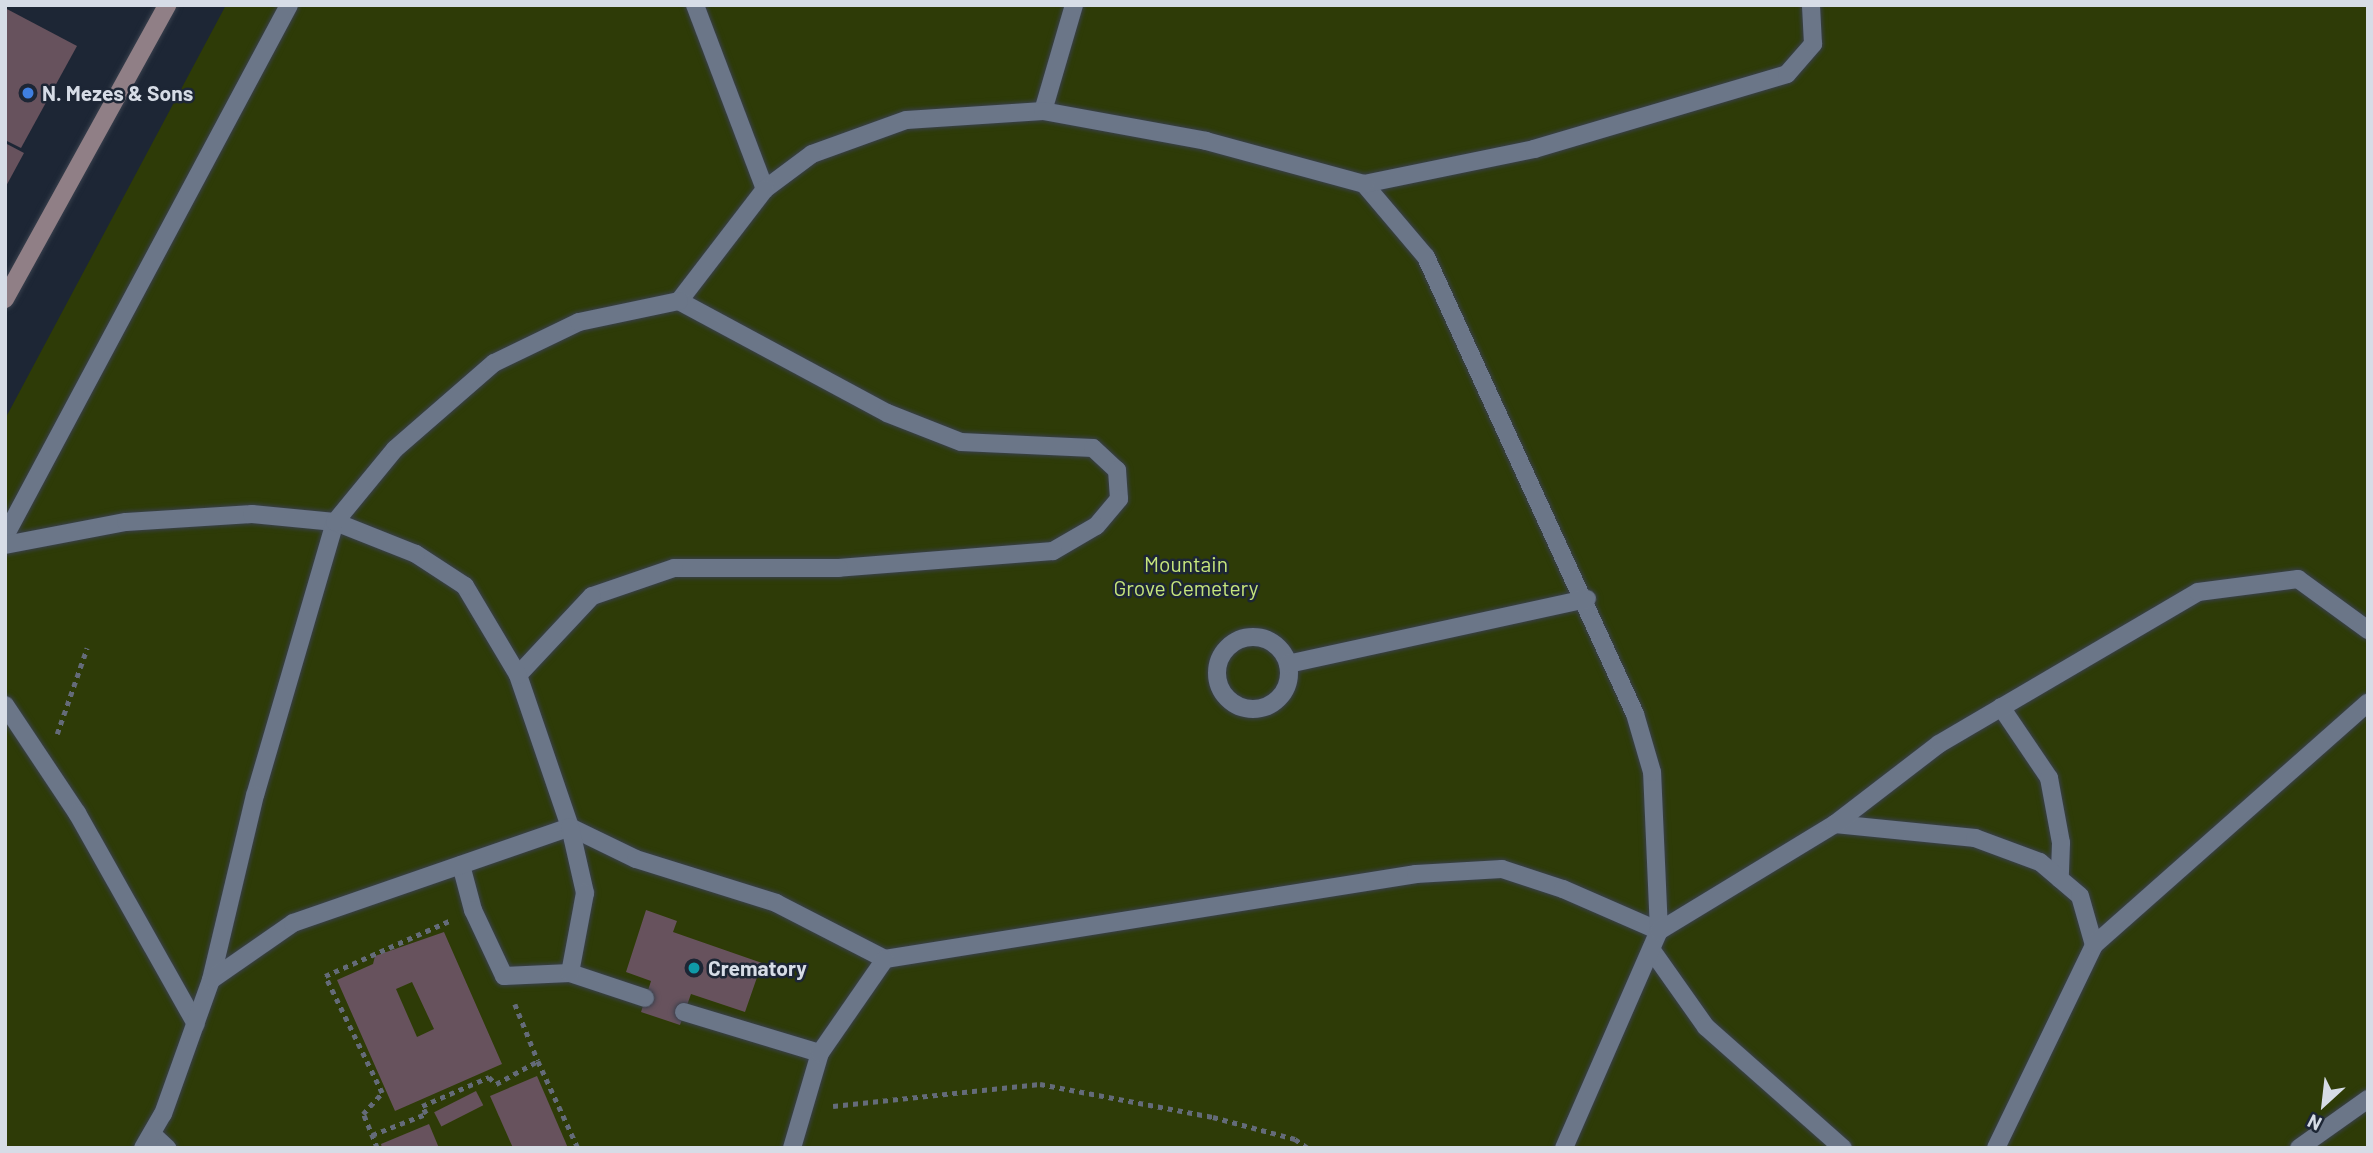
<!DOCTYPE html>
<html>
<head>
<meta charset="utf-8">
<style>
	body { margin:0 }
	#map { position:relative; width:2373px; height:1153px; overflow:hidden; background:#1d2635; font-family:Barlow,sans-serif }
	div>[style] { position:absolute }
	.green>* { inset:0; background:#2e3b07 }
	.building>* { inset:0; background:#67525d; transform-origin:0 0 }
	.path>* { height:4.5px; margin-top:-2.25px; transform-origin:0; background:repeating-linear-gradient(90deg,#646b79 0 5px,transparent 0 10px) }
	.roads { filter:drop-shadow(0 0 2px #39404d) drop-shadow(0 0 2px #39404d) }
	.service>* { height:18px; margin:-9px; padding:0 9px; transform-origin:9px; border-radius:9px; background:#6b7688 }
	.service>.ring { margin:-9px; padding:0; box-sizing:content-box; background:none; border:18px solid #6b7688; border-radius:50% }
	.secondary>* { height:18px; margin:-9px; padding:0 9px; transform-origin:9px; border-radius:9px; background:#907f86 }
	.dots>* { width:19px; height:19px; translate:-50% -50%; box-sizing:border-box; border:4px solid #1d2635; border-radius:50% }
	span { translate:-50% -50%; white-space:nowrap; text-align:center; line-height:1.15; -webkit-text-stroke:5px #1d2635; paint-order:stroke }
	.poi-label { font-size:21px; color:#d6dce6; font-weight:700 }
	.left { translate:0 -50%; text-align:left }
	.park-label { font-size:21px; color:#c6e57c }
	.frame { position:absolute; inset:0; border:7px solid #d6dce6; pointer-events:none }
	.north { position:absolute; left:2289px; top:1069px; width:70px; height:70px; -webkit-text-stroke:5px #1d2635; paint-order:stroke; rotate:207deg; font-size:19px; font-weight:700; line-height:28px; text-align:center; color:#d6dce6 }
	.north::after { content:''; display:block; margin:auto; width:24px; height:32px; background:#d6dce6; clip-path:polygon(50% 0,100% 100%,50% 72%,0 100%) }
</style>
</head>
<body>
<div id="map">
	<div class="green">
		<i style="clip-path:polygon(226px 5px,2368px 5px,2368px 1148px,5px 1148px,5px 419px)"></i>
	</div>
	<div class="building">
		<i style="clip-path:polygon(5px 8px,77px 46px,21px 148px,5px 140px)"></i>
		<i style="clip-path:polygon(5px 143px,24px 153px,5px 188px)"></i>
		<i style="clip-path:polygon(646px 910px,677px 921px,673px 932px,762px 963px,745px 1012px,691px 994px,680px 1025px,641px 1012px,651px 981px,626px 972px)"></i>
		<i style="clip-path:polygon(evenodd,444px 932px,502px 1064px,395px 1111px,337px 980px,373px 964px,375px 956px,444px 932px,412px 982px,434px 1029px,417px 1037px,396px 989px,412px 982px)"></i>
		<i style="clip-path:polygon(537px 1076px,568px 1148px,513px 1148px,490px 1096px)"></i>
		<i style="left:476px;top:1091px;width:16px;height:47px;rotate:63deg"></i>
		<i style="clip-path:polygon(429px 1124px,439px 1148px,382px 1148px,381px 1144px)"></i>
	</div>
	<div class="path">
		<i style="left:57px;top:734px;width:91px;rotate:-70.8deg"></i>
		<i style="left:515px;top:1004px;width:61px;rotate:68deg"></i>
		<i style="left:833px;top:1106px;width:208px;rotate:-6.1deg"></i>
		<i style="left:1040px;top:1084px;width:176px;rotate:10.8deg"></i>
		<i style="left:1213px;top:1117px;width:85px;rotate:15deg"></i>
		<i style="left:1295px;top:1139px;width:16px;rotate:35deg"></i>
		<i style="left:372px;top:1135px;width:58px;rotate:-21.3deg"></i>
		<i style="left:426px;top:1114px;width:9px;rotate:-117deg"></i>
		<i style="left:422px;top:1106px;width:73px;rotate:-23.4deg"></i>
		<i style="left:489px;top:1077px;width:10px;rotate:45deg"></i>
		<i style="left:496px;top:1084px;width:48px;rotate:-28.7deg"></i>
		<i style="left:538px;top:1061px;width:96px;rotate:65.3deg"></i>
		<i style="left:377px;top:1148px;width:37px;rotate:-112deg"></i>
		<i style="left:363px;top:1114px;width:28px;rotate:-48deg"></i>
		<i style="left:382px;top:1093px;width:130px;rotate:-116deg"></i>
		<i style="left:325px;top:976px;width:136px;rotate:-23.9deg"></i>
	</div>
	<div class="roads">
		<div class="service">
			<i style="left:695px;top:5px;width:197px;rotate:69.2deg"></i>
			<i style="left:1074px;top:5px;width:110px;rotate:106.3deg"></i>
			<i style="left:1043px;top:111px;width:137px;rotate:176.2deg"></i>
			<i style="left:906px;top:120px;width:100px;rotate:160.1deg"></i>
			<i style="left:812px;top:154px;width:59px;rotate:143.3deg"></i>
			<i style="left:765px;top:189px;width:141px;rotate:127.5deg"></i>
			<i style="left:679px;top:301px;width:236px;rotate:28.3deg"></i>
			<i style="left:887px;top:413px;width:79px;rotate:21.4deg"></i>
			<i style="left:961px;top:442px;width:132px;rotate:2.6deg"></i>
			<i style="left:1093px;top:448px;width:33px;rotate:43deg"></i>
			<i style="left:1117px;top:470px;width:29px;rotate:86deg"></i>
			<i style="left:1119px;top:499px;width:35px;rotate:130deg"></i>
			<i style="left:1096px;top:526px;width:50px;rotate:149.8deg"></i>
			<i style="left:1053px;top:551px;width:215px;rotate:175.5deg"></i>
			<i style="left:839px;top:568px;width:165px;rotate:180deg"></i>
			<i style="left:674px;top:568px;width:87px;rotate:161.1deg"></i>
			<i style="left:592px;top:596px;width:108px;rotate:133.1deg"></i>
			<i style="left:518px;top:675px;width:161px;rotate:71.1deg"></i>
			<i style="left:570px;top:827px;width:73px;rotate:25.9deg"></i>
			<i style="left:636px;top:859px;width:147px;rotate:17.4deg"></i>
			<i style="left:776px;top:903px;width:123px;rotate:27.2deg"></i>
			<i style="left:885px;top:959px;width:538px;rotate:-9.09deg"></i>
			<i style="left:1416px;top:874px;width:86px;rotate:-3.3deg"></i>
			<i style="left:1502px;top:869px;width:64px;rotate:18.2deg"></i>
			<i style="left:1563px;top:889px;width:105px;rotate:23.6deg"></i>
			<i style="left:1659px;top:931px;width:159px;rotate:-92.5deg"></i>
			<i style="left:1652px;top:772px;width:60px;rotate:-106.3deg"></i>
			<i style="left:1635px;top:714px;width:503px;rotate:-114.58deg"></i>
			<i style="left:1426px;top:257px;width:96px;rotate:-130.3deg"></i>
			<i style="left:1364px;top:184px;width:174px;rotate:-11.6deg"></i>
			<i style="left:1534px;top:149px;width:264px;rotate:-16.5deg"></i>
			<i style="left:1787px;top:74px;width:40px;rotate:-49deg"></i>
			<i style="left:1813px;top:44px;width:39px;rotate:-93deg"></i>
			<i style="left:1043px;top:111px;width:166px;rotate:10.4deg"></i>
			<i style="left:1206px;top:141px;width:164px;rotate:15.2deg"></i>
			<i style="left:5px;top:536px;width:602px;rotate:-61.86deg"></i>
			<i style="left:5px;top:545px;width:123px;rotate:-10.8deg"></i>
			<i style="left:126px;top:522px;width:126px;rotate:-3.6deg"></i>
			<i style="left:252px;top:514px;width:83px;rotate:5.5deg"></i>
			<i style="left:335px;top:522px;width:284px;rotate:106.3deg"></i>
			<i style="left:255px;top:795px;width:190px;rotate:103.4deg"></i>
			<i class="ring" style="left:1217px;top:637px;width:54px;height:54px"></i>
			<i style="left:1288px;top:664px;width:306px;rotate:-12.3deg"></i>
			<i style="left:518px;top:675px;width:104px;rotate:-120.8deg"></i>
			<i style="left:465px;top:586px;width:59px;rotate:-146.9deg"></i>
			<i style="left:416px;top:554px;width:87px;rotate:-158.4deg"></i>
			<i style="left:335px;top:522px;width:94px;rotate:-50.6deg"></i>
			<i style="left:395px;top:449px;width:131px;rotate:-41deg"></i>
			<i style="left:494px;top:363px;width:94px;rotate:-25.8deg"></i>
			<i style="left:579px;top:322px;width:102px;rotate:-11.9deg"></i>
			<i style="left:5px;top:705px;width:130px;rotate:56.3deg"></i>
			<i style="left:77px;top:813px;width:242px;rotate:60.6deg"></i>
			<i style="left:2001px;top:707px;width:86px;rotate:55.9deg"></i>
			<i style="left:2049px;top:778px;width:66px;rotate:79.5deg"></i>
			<i style="left:2061px;top:843px;width:36px;rotate:92deg"></i>
			<i style="left:1835px;top:824px;width:141px;rotate:5.7deg"></i>
			<i style="left:1975px;top:838px;width:69px;rotate:20.3deg"></i>
			<i style="left:2040px;top:862px;width:52px;rotate:40.4deg"></i>
			<i style="left:2080px;top:896px;width:51px;rotate:74.1deg"></i>
			<i style="left:461px;top:865px;width:47px;rotate:75.1deg"></i>
			<i style="left:473px;top:910px;width:73px;rotate:64.8deg"></i>
			<i style="left:504px;top:976px;width:66px;rotate:-2.6deg"></i>
			<i style="left:570px;top:973px;width:79px;rotate:18.4deg"></i>
			<i style="left:1653px;top:952px;width:92px;rotate:54.8deg"></i>
			<i style="left:1706px;top:1027px;width:183px;rotate:41.5deg"></i>
			<i style="left:684px;top:1012px;width:142px;rotate:16.8deg"></i>
			<i style="left:152px;top:1134px;width:21px;rotate:43deg"></i>
			<i style="left:143px;top:1148px;width:39px;rotate:-60deg"></i>
			<i style="left:163px;top:1114px;width:142px;rotate:-70.3deg"></i>
			<i style="left:211px;top:980px;width:100px;rotate:-34.8deg"></i>
			<i style="left:293px;top:923px;width:293px;rotate:-19.1deg"></i>
			<i style="left:570px;top:827px;width:68px;rotate:77.2deg"></i>
			<i style="left:585px;top:893px;width:81px;rotate:100.6deg"></i>
			<i style="left:792px;top:1148px;width:99px;rotate:-73.6deg"></i>
			<i style="left:820px;top:1053px;width:114px;rotate:-55.3deg"></i>
			<i style="left:1564px;top:1148px;width:237px;rotate:-66.4deg"></i>
			<i style="left:1659px;top:931px;width:206px;rotate:-31.3deg"></i>
			<i style="left:1835px;top:824px;width:131px;rotate:-37.6deg"></i>
			<i style="left:1939px;top:744px;width:300px;rotate:-30.4deg"></i>
			<i style="left:2198px;top:592px;width:101px;rotate:-7.4deg"></i>
			<i style="left:2298px;top:579px;width:87px;rotate:36.1deg"></i>
			<i style="left:1996px;top:1148px;width:225px;rotate:-64.2deg"></i>
			<i style="left:2094px;top:945px;width:366px;rotate:-41.5deg"></i>
			<i style="left:2299px;top:1148px;width:85px;rotate:-35.4deg"></i>
		</div>
		<div class="secondary">
			<i style="left:5px;top:299px;width:336px;rotate:-61.1deg"></i>
		</div>
	</div>
	<div class="dots">
		<i style="left:28px;top:93px;background:#3f7fe0"></i>
		<i style="left:694px;top:968px;background:#0f9aa8"></i>
	</div>
	<div class="poi-label">
		<span class="left" style="left:42px;top:93px">N. Mezes &amp; Sons</span>
		<span class="left" style="left:708px;top:968px">Crematory</span>
	</div>
	<div class="park-label">
		<span style="left:1186px;top:576px">Mountain<br>Grove Cemetery</span>
	</div>
	<div class="frame"></div>
	<div class="north">N</div>
</div>
</body>
</html>
